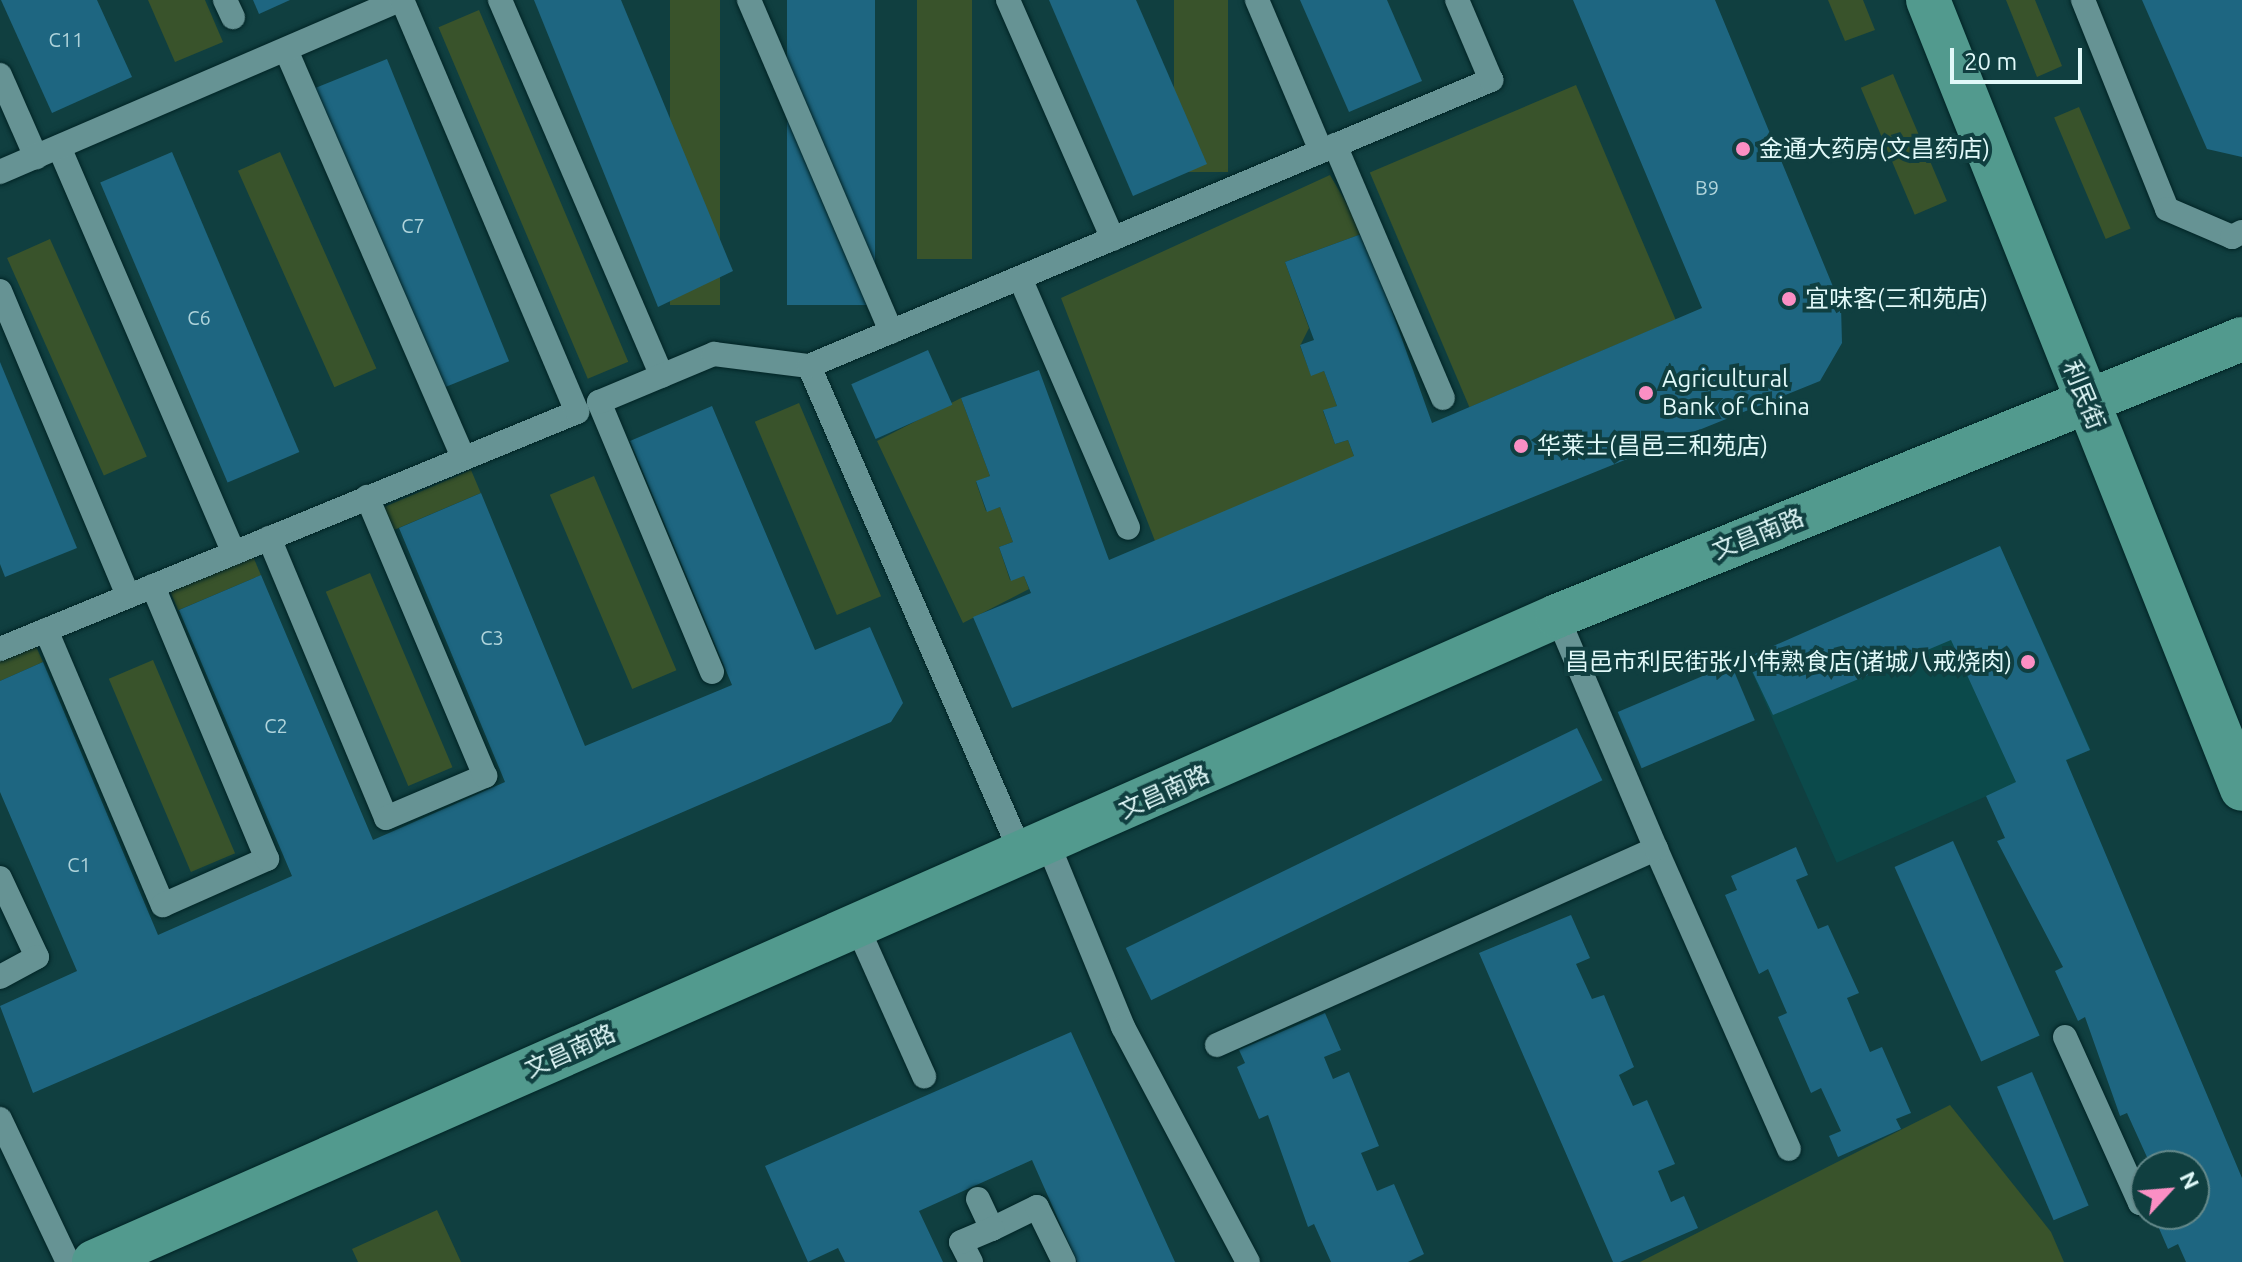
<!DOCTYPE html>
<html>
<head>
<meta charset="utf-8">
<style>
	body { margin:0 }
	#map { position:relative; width:2242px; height:1262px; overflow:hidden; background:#103f40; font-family:Ubuntu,"Noto Sans SC",sans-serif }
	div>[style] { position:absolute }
	.built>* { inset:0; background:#0b4a4b; transform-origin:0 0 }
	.green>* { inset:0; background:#39532b; transform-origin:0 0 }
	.building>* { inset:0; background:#1e6681; transform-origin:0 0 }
	.roads { filter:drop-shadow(0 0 2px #012425) drop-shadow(0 0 2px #012425) }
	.lane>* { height:24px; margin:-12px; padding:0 12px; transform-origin:12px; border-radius:12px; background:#669394 }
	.secondary>* { height:44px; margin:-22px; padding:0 22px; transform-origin:22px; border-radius:22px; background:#529a8e }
	.dots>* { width:22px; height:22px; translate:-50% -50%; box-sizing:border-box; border:4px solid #103f40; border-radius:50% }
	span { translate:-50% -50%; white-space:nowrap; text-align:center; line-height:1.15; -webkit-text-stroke:8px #103f40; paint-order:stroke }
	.number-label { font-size:20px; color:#b0d4db }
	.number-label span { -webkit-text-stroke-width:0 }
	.poi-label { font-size:24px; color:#e1f9f9 }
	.left { translate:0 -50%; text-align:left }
	.right { translate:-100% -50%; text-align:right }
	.street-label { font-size:24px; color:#e1f9f9 }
	.north { position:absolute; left:2130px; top:1150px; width:80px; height:80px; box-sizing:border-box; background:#103f40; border:2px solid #64898a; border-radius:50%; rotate:64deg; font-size:22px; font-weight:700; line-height:32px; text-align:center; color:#e1f9f9 }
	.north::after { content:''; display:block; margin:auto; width:28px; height:36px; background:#fb8fc4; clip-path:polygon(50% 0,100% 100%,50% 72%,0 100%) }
	.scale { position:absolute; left:1950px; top:48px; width:132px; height:36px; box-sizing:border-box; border:4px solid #e1f9f9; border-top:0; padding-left:10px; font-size:24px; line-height:28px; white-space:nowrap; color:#e1f9f9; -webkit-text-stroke:6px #103f40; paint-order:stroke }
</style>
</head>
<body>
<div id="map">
	<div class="built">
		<i style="left:2000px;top:546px;width:223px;height:278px;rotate:66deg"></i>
	</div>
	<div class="green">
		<i style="clip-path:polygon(148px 0,205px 0,223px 42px,175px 62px)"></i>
		<i style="left:670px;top:0;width:50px;height:305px"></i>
		<i style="left:917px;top:0;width:55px;height:259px"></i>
		<i style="left:1174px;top:0;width:54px;height:172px"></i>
		<i style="clip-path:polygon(1828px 0,1863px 0,1875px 30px,1845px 41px)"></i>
		<i style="clip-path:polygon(2006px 0,2035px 0,2062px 66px,2037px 77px)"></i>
		<i style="left:479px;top:10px;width:382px;height:44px;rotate:67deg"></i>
		<i style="left:1893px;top:74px;width:138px;height:35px;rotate:67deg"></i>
		<i style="left:1576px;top:85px;width:255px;height:224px;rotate:67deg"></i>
		<i style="left:2079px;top:107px;width:132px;height:27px;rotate:67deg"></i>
		<i style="left:280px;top:152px;width:237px;height:46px;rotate:66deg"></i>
		<i style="clip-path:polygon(1330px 175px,1364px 233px,1285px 262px,1309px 328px,1300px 346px,1311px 375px,1324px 371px,1337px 406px,1323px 411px,1335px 444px,1348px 440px,1355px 459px,1155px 541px,1061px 298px)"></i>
		<i style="left:50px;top:239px;width:238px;height:47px;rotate:66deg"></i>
		<i style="clip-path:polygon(961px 398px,990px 476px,976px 482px,986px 511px,1000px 507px,1013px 542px,999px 547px,1010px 580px,1024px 576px,1029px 589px,963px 623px,877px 441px)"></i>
		<i style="left:799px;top:403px;width:210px;height:48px;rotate:67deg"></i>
		<i style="left:471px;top:470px;width:25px;height:97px;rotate:67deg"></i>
		<i style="left:594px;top:476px;width:211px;height:48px;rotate:67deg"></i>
		<i style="left:252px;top:554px;width:23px;height:90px;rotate:67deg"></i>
		<i style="left:370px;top:573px;width:211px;height:48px;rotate:67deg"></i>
		<i style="clip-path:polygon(34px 642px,43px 662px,0 681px,0 658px)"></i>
		<i style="left:153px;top:660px;width:210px;height:48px;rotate:67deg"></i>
		<i style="clip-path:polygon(1950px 1105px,2051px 1232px,2064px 1262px,1640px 1262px)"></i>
		<i style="clip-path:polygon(437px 1210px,461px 1262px,358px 1262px,352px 1249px)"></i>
	</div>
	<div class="building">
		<i style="clip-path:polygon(1px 0,97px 0,132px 77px,52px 113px)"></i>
		<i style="clip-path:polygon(253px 0,290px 0,259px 14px)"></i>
		<i style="clip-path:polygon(534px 0,621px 0,733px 271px,658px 307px)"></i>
		<i style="left:787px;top:0;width:88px;height:305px"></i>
		<i style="clip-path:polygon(1049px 0,1136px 0,1207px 164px,1133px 196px)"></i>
		<i style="clip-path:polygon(1300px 0,1387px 0,1422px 81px,1349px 112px)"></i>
		<i style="clip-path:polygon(1573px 0,1715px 0,1841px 306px,1842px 343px,1820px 381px,1012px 708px,973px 617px,1031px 593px,1024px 576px,1011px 581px,999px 547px,1013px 542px,1000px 507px,987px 512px,976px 481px,990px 476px,961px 398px,1039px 370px,1109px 560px,1354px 456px,1348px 440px,1335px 444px,1323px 410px,1337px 406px,1324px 371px,1311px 376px,1300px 345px,1314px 340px,1285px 262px,1364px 233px,1432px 423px,1702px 308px)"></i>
		<i style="clip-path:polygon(2142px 0,2242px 0,2242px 157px,2207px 149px)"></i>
		<i style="left:387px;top:59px;width:326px;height:78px;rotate:68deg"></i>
		<i style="left:172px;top:152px;width:326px;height:78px;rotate:67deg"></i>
		<i style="left:928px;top:350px;width:60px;height:84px;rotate:66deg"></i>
		<i style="clip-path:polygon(0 362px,77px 548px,5px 577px,0 564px)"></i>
		<i style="clip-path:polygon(712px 406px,815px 650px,870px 627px,903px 703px,891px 722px,33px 1093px,0 1006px,77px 971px,0 792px,0 681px,43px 662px,158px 935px,292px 876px,179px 610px,261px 575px,373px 840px,505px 782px,399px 528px,481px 493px,585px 746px,732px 685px,630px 441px)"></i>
		<i style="clip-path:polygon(2000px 546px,2090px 750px,2066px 760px,2242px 1178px,2242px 1262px,2186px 1262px,2178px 1244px,2168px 1249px,2158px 1226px,2172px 1214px,2194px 1214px,2194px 1166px,2151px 1166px,2127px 1113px,2120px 1116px,2085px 1017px,2078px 1021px,2055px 971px,2063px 967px,1997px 841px,2005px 838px,1986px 796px,2016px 782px,1951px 640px,1773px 715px,1746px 658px)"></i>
		<i style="left:1731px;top:664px;width:61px;height:123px;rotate:67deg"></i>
		<i style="left:1577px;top:728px;width:58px;height:502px;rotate:64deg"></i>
		<i style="left:1953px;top:841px;width:213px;height:64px;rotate:66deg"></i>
		<i style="clip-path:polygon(1796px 847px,1808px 875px,1796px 880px,1818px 929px,1828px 925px,1859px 993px,1847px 998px,1870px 1052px,1882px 1047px,1911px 1113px,1896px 1119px,1901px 1129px,1838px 1157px,1829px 1136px,1841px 1131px,1821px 1088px,1811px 1093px,1778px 1017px,1787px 1013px,1768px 969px,1759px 974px,1725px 895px,1737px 890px,1731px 876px)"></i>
		<i style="clip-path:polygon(1571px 915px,1590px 958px,1576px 964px,1592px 999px,1604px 995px,1634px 1067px,1619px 1075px,1633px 1106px,1647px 1100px,1675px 1164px,1658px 1171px,1671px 1202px,1684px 1196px,1698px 1228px,1620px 1262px,1613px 1262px,1479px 953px)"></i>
		<i style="clip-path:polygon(1325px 1013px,1341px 1050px,1324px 1057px,1333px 1079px,1349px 1072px,1379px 1146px,1361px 1153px,1377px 1191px,1394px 1184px,1424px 1254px,1408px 1262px,1331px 1262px,1314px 1224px,1308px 1227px,1268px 1115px,1259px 1119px,1237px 1067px,1245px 1063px,1239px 1050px)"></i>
		<i style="clip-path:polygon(1071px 1032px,1175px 1262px,1077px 1262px,1032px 1160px,919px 1211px,943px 1262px,845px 1262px,838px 1248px,808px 1262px,765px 1166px)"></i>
		<i style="left:2032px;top:1072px;width:145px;height:38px;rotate:67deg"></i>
	</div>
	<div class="roads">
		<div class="lane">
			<i style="left:225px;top:0;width:19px;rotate:65deg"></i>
			<i style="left:500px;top:0;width:409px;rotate:66.7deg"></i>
			<i style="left:749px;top:0;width:361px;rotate:66.8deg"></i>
			<i style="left:1008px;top:0;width:261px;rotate:66.3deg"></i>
			<i style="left:1257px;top:0;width:164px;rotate:67deg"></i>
			<i style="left:2083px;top:0;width:225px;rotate:68.1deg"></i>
			<i style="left:2167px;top:209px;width:71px;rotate:23.3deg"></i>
			<i style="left:2232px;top:237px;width:11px;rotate:-27deg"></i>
			<i style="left:286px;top:50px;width:445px;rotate:66.5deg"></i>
			<i style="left:0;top:75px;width:90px;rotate:66.3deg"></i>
			<i style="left:1335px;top:145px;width:275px;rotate:66.9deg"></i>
			<i style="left:59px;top:147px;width:442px;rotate:66.7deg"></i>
			<i style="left:0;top:172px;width:435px;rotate:-23.3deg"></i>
			<i style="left:1020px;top:278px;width:272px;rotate:66.6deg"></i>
			<i style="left:0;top:291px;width:331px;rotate:67.2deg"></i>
			<i style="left:269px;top:538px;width:303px;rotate:67.3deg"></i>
			<i style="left:386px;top:818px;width:108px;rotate:-23deg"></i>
			<i style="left:485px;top:776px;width:303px;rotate:-112.9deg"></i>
			<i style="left:46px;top:630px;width:299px;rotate:67deg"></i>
			<i style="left:163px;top:905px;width:114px;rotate:-23.9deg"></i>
			<i style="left:267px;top:859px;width:296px;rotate:-112.7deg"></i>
			<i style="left:0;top:649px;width:624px;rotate:-22.33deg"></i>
			<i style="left:577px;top:412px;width:448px;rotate:-113deg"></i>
			<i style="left:712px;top:672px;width:293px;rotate:-112.7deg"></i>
			<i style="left:599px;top:402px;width:125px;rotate:-22.7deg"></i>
			<i style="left:714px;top:354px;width:96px;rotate:7.2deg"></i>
			<i style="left:1048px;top:844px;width:198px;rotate:67.7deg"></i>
			<i style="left:1123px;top:1027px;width:266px;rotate:62deg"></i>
			<i style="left:1656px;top:849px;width:328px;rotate:66.1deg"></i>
			<i style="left:1022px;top:855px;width:533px;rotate:-113.54deg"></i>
			<i style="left:809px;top:366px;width:740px;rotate:-22.75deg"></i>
			<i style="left:1491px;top:80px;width:87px;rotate:-113deg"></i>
			<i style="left:0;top:878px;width:87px;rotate:64.9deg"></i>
			<i style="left:37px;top:957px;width:42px;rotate:151.6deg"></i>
			<i style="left:856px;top:924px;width:167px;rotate:65.9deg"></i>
			<i style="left:2065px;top:1037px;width:182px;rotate:65.7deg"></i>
			<i style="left:2140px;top:1203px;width:7px;rotate:-27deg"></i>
			<i style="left:1217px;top:1045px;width:481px;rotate:-24.1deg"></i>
			<i style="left:1656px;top:849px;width:253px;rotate:-113deg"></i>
			<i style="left:0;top:1119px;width:158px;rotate:64.6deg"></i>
			<i style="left:978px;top:1199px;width:33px;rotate:65deg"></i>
			<i style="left:992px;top:1229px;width:50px;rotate:-26.1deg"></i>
			<i style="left:1037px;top:1207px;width:61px;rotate:63.9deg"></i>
			<i style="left:971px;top:1262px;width:22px;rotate:-117deg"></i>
			<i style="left:961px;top:1242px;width:34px;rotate:-23deg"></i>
		</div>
		<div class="secondary">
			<i style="left:1928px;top:0;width:849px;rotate:68.3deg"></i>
			<i style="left:94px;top:1262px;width:1599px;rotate:-23.82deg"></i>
			<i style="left:1557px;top:616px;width:739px;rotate:-22.02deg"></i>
		</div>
	</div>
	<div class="dots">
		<i style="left:1743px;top:149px;background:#fb8fc4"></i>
		<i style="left:1789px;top:299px;background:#fb8fc4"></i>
		<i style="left:1646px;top:393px;background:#fb8fc4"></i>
		<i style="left:1521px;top:446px;background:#fb8fc4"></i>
		<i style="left:2028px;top:662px;background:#fb8fc4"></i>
	</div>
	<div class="number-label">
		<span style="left:66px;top:39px">C11</span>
		<span style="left:1707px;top:187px">B9</span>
		<span style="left:413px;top:225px">C7</span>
		<span style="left:199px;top:317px">C6</span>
		<span style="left:492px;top:637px">C3</span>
		<span style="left:276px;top:725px">C2</span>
		<span style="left:79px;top:864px">C1</span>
	</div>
	<div class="poi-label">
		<span class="left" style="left:1759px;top:149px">金通大药房(文昌药店)</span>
		<span class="left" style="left:1805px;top:299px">宜味客(三和苑店)</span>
		<span class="left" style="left:1662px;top:393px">Agricultural<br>Bank of China</span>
		<span class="left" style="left:1537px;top:446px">华莱士(昌邑三和苑店)</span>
		<span class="right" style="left:2012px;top:662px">昌邑市利民街张小伟熟食店(诸城八戒烧肉)</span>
	</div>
	<div class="street-label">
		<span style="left:2084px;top:395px;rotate:68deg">利民街</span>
		<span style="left:1758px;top:534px;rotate:-22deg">文昌南路</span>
		<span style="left:1164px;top:792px;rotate:-24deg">文昌南路</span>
		<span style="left:570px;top:1051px;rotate:-24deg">文昌南路</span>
	</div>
	<div class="north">N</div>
	<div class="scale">20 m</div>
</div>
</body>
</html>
